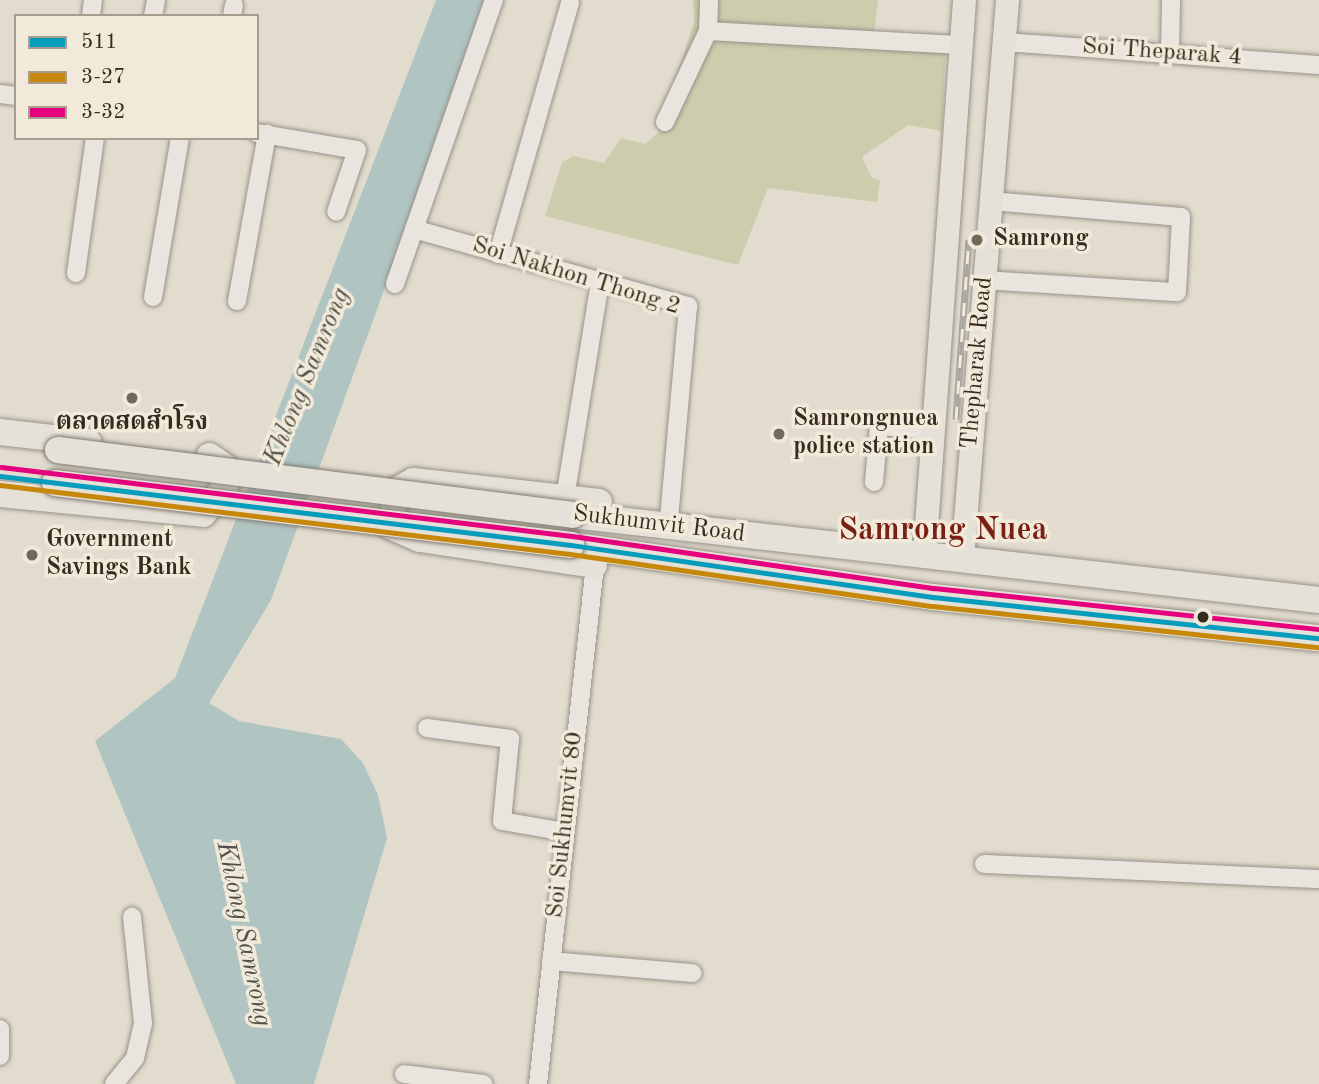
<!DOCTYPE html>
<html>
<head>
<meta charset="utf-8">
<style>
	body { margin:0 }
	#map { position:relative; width:1319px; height:1084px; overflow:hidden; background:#e2dcce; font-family:"Old Standard TT","Noto Serif Thai",serif }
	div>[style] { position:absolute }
	.green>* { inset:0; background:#cdcdad }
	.water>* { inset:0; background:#b0c4c2 }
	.roads { filter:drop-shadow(0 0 2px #989289) drop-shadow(0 0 2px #989289) }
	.minor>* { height:18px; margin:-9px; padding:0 9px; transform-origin:9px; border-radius:9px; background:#e9e5de }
	.major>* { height:23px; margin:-11.5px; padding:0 11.5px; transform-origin:11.5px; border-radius:11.5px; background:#e5e1d9 }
	.highway>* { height:26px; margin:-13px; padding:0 13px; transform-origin:13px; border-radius:13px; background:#e5e1d9 }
	.rail>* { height:7px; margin-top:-3.5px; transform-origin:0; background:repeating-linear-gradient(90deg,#f1eada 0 13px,#a9a69f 0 26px); box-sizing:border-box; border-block:2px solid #a9a69f }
	.bridges { filter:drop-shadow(0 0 2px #807a72) drop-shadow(0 0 2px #807a72) }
	.highway-bridge>* { height:26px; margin:-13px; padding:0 13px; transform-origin:13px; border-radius:13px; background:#e5e1d9 }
	.bus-1>* { height:5px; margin:-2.5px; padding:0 2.5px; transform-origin:2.5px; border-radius:2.5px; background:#069cbc }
	.bus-2>* { height:5px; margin:-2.5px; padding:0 2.5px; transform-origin:2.5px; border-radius:2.5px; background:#c78708 }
	.bus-3>* { height:5px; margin:-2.5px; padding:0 2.5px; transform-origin:2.5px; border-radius:2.5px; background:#e5007d }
	.dots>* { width:19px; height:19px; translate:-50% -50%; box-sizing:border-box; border:4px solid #f1eada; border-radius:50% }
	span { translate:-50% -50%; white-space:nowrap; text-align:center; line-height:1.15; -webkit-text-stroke:7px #f1eada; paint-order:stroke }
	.street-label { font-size:24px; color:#372a1e }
	.poi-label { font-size:24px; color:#372a1e; font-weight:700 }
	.left { translate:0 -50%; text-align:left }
	.water-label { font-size:26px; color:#504e46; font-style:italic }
	.district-label { font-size:32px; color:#7a1f14; font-weight:700 }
	.legend { position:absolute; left:14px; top:14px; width:245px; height:126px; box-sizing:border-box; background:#f1eada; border:2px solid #a79d8f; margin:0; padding:9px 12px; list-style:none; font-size:21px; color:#372a1e }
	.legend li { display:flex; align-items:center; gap:14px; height:35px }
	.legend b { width:35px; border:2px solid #a79d8f }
</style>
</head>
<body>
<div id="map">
	<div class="green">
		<i style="clip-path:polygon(693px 0,878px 0,874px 33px,946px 37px,942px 131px,908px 125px,862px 157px,872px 178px,880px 180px,877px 202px,768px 188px,738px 265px,545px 216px,562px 162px,573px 156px,604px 163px,621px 138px,645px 144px,659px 132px,694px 22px)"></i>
	</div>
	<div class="water">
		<i style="clip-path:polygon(436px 0,490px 0,271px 600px,209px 703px,239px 721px,341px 739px,363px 763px,378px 795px,387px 838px,314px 1084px,236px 1084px,95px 741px,175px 678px)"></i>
	</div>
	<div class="roads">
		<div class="minor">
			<i style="left:91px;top:16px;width:16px;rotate:-83deg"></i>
			<i style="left:153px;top:16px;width:16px;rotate:-79deg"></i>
			<i style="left:232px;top:16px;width:11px;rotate:-80deg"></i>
			<i style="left:708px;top:31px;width:253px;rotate:3.2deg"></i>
			<i style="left:1004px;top:42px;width:316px;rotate:4.2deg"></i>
			<i style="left:1170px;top:53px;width:53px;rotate:-88.9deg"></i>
			<i style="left:0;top:94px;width:16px;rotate:7deg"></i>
			<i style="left:665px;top:122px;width:101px;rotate:-64.7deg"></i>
			<i style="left:708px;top:31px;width:31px;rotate:-88deg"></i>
			<i style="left:257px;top:133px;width:101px;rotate:9.6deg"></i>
			<i style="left:357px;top:150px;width:65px;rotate:108.7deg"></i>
			<i style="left:414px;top:229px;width:285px;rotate:15.7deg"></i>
			<i style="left:688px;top:306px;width:223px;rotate:95.1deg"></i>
			<i style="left:498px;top:254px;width:261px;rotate:-74deg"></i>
			<i style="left:76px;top:273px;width:136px;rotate:-82deg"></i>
			<i style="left:984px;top:280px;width:193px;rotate:3.6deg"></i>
			<i style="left:1177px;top:292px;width:75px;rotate:-86.9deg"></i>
			<i style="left:1181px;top:217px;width:191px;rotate:-175.2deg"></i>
			<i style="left:395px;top:284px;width:301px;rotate:-70.8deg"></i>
			<i style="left:153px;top:297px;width:161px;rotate:-80.4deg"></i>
			<i style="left:237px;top:301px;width:170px;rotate:-79.8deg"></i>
			<i style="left:874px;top:482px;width:56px;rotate:-84.9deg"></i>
			<i style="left:879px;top:426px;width:54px;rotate:4.2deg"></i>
			<i style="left:565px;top:498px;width:219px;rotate:-80.8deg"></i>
			<i style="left:427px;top:728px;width:84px;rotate:7.5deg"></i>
			<i style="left:510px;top:739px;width:82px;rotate:95.6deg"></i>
			<i style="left:502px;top:821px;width:64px;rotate:9.9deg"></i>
			<i style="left:984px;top:864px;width:335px;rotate:2.6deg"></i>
			<i style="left:551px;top:961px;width:142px;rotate:4.9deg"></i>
			<i style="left:0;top:1029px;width:27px;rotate:90deg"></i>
			<i style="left:404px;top:1074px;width:80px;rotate:7.2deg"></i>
			<i style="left:114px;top:1084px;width:33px;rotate:-51deg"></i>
			<i style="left:135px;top:1058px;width:36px;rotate:-77deg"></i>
			<i style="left:143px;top:1023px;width:107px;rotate:-95.9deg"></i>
			<i style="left:538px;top:1084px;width:522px;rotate:-83.73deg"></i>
		</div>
		<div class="major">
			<i style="left:924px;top:554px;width:555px;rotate:-85.87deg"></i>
			<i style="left:962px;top:558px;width:560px;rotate:-85.39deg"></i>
		</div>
		<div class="highway">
			<i style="left:0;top:432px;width:89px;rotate:6.5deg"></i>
			<i style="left:0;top:494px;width:204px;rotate:5.6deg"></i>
			<i style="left:203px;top:514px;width:35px;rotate:-51deg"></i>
			<i style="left:225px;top:487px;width:20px;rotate:-90deg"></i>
			<i style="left:225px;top:467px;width:19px;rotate:-145deg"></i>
			<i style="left:573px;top:515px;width:751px;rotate:6.5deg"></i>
			<i style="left:571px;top:545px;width:366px;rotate:8.2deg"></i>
			<i style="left:933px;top:597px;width:388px;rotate:6.1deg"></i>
			<i style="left:594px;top:565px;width:176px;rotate:-171.5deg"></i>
			<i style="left:420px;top:539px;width:33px;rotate:-157deg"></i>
			<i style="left:390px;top:526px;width:37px;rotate:-79deg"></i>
			<i style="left:397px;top:490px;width:18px;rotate:-29deg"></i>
			<i style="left:413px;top:481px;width:187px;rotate:6.4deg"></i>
		</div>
	</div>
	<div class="rail">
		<i style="left:956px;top:419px;width:180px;rotate:-85.9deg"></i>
	</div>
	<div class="bridges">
		<div class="highway-bridge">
			<i style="left:58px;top:450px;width:519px;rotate:7.19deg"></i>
			<i style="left:55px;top:483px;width:520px;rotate:6.85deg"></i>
		</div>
	</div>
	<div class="bus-1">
		<i style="left:0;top:476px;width:575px;rotate:6.89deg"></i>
		<i style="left:571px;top:545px;width:366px;rotate:8.2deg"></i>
		<i style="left:933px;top:597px;width:388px;rotate:6.1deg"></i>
	</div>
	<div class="bus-2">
		<i style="left:0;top:485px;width:574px;rotate:6.9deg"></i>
		<i style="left:570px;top:554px;width:366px;rotate:8.2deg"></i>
		<i style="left:932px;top:606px;width:388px;rotate:6.1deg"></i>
	</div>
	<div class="bus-3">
		<i style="left:1px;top:467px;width:575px;rotate:6.89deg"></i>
		<i style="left:572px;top:536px;width:366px;rotate:8.2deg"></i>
		<i style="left:934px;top:588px;width:387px;rotate:6.1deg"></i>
	</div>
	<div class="dots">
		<i style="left:977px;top:240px;background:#73685c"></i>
		<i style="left:132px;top:398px;background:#73685c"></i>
		<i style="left:779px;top:434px;background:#73685c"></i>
		<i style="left:32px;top:555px;background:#73685c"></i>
		<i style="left:1203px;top:617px;background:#372a1e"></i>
	</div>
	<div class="street-label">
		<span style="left:1162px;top:53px;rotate:4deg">Soi Theparak 4</span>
		<span style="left:576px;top:277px;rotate:17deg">Soi Nakhon Thong 2</span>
		<span style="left:978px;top:363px;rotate:-85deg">Thepharak Road</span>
		<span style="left:659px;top:525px;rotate:7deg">Sukhumvit Road</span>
		<span style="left:566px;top:825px;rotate:-84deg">Soi Sukhumvit 80</span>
	</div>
	<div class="poi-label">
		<span class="left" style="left:993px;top:240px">Samrong</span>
		<span class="left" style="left:793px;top:434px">Samrongnuea<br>police station</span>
		<span style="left:132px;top:424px">ตลาดสดสำโรง</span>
		<span class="left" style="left:46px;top:555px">Government<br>Savings Bank</span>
	</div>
	<div class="water-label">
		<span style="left:308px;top:377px;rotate:-68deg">Khlong Samrong</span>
		<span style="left:243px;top:934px;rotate:78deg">Khlong Samrong</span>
	</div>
	<div class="district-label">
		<span style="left:943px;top:531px">Samrong Nuea</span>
	</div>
	<ul class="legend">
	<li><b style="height:9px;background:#069cbc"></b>511</li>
	<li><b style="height:9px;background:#c78708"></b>3-27</li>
	<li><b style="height:9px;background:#e5007d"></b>3-32</li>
	</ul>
</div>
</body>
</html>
